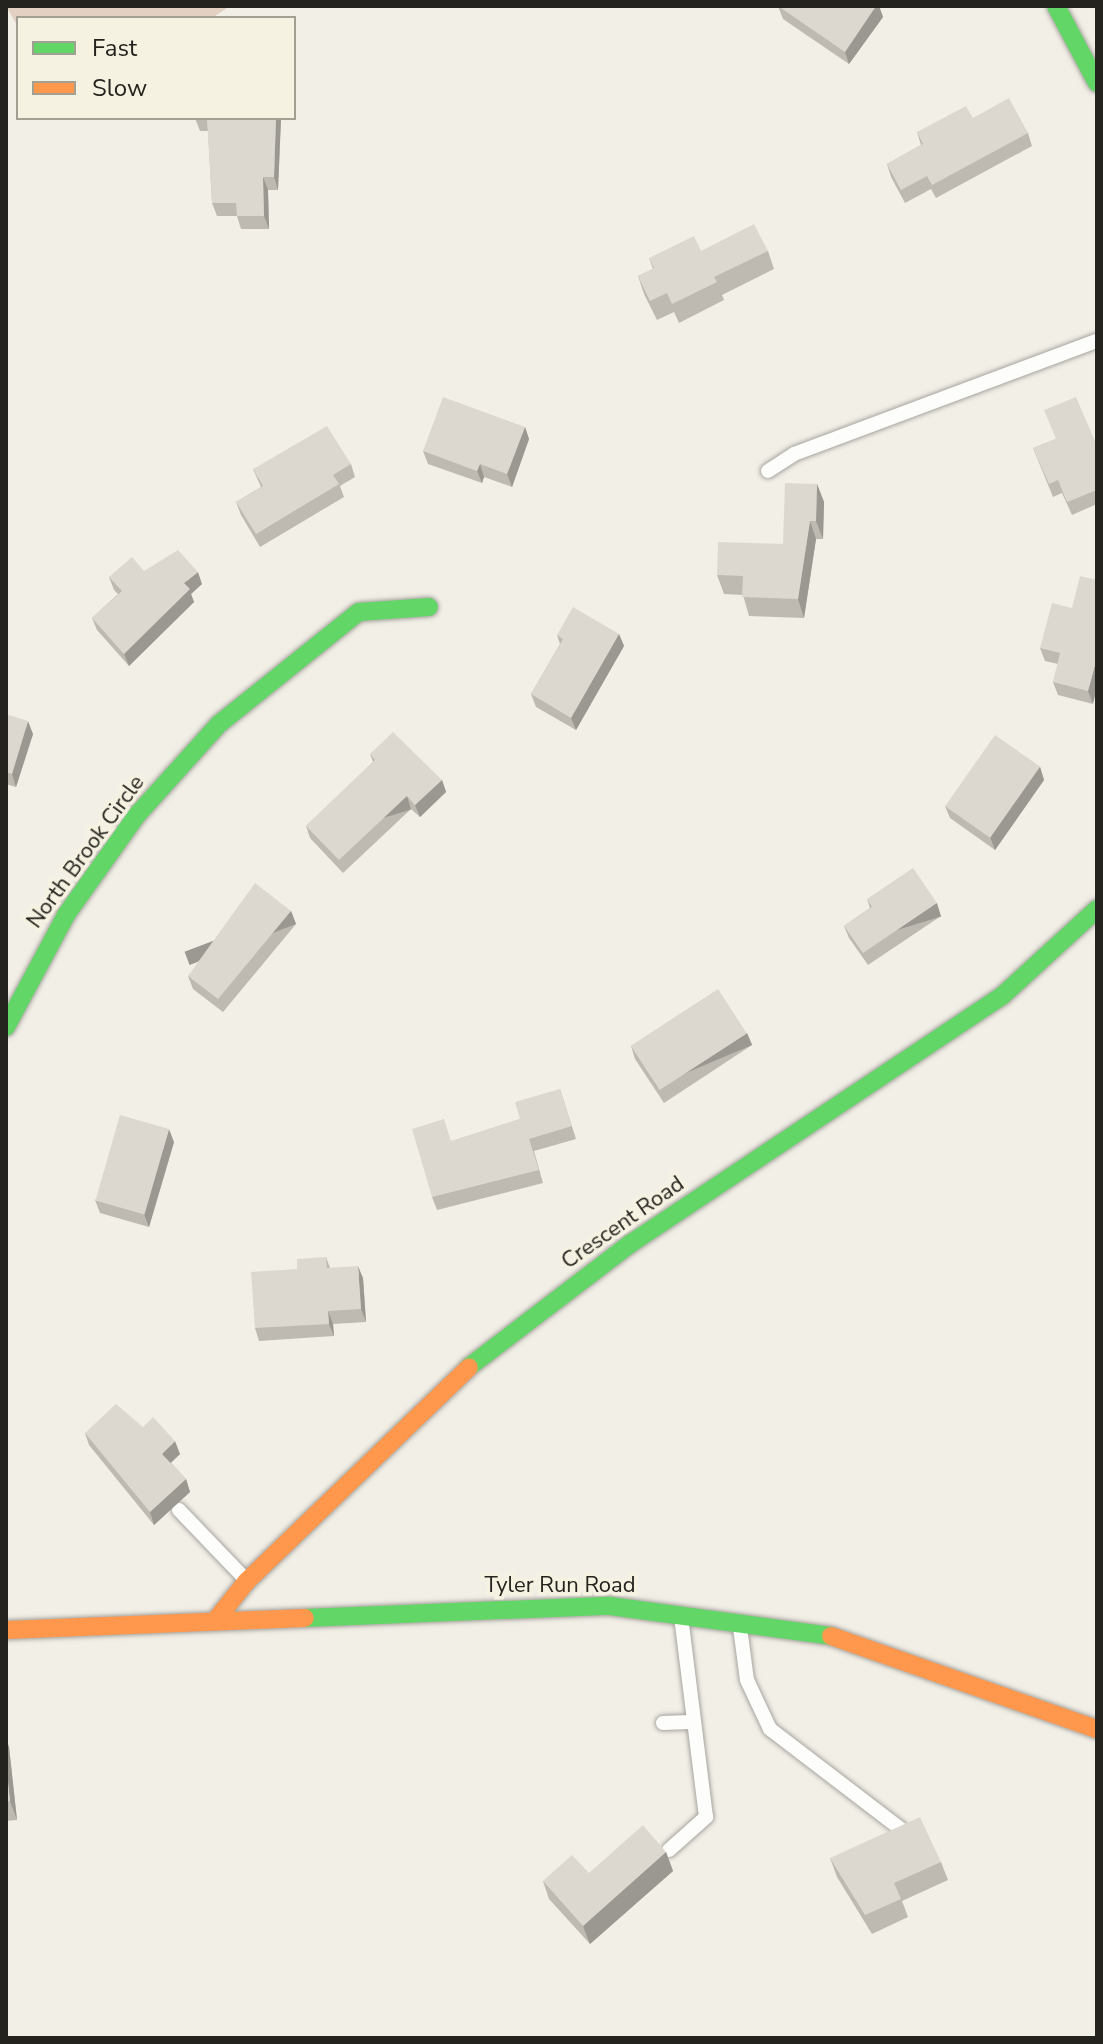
<!DOCTYPE html>
<html>
<head>
<meta charset="utf-8">
<style>
	body { margin:0 }
	#map { position:relative; width:1103px; height:2044px; overflow:hidden; background:#f2efe7; font-family:"Nunito Sans",sans-serif }
	div>[style] { position:absolute }
	.green>* { inset:0; background:#e3d0c3 }
	.roads { filter:drop-shadow(0 0 2px #a7a59f) drop-shadow(0 0 2px #a7a59f) }
	.lane>* { height:14px; margin:-7px; padding:0 7px; transform-origin:7px; border-radius:7px; background:#fdfdfb }
	.fast>* { height:18px; margin:-9px; padding:0 9px; transform-origin:9px; border-radius:9px; background:#63d668 }
	.slow>* { height:18px; margin:-9px; padding:0 9px; transform-origin:9px; border-radius:9px; background:#ff974d }
	.wall>* { inset:0; background:#bebab2 }
	.shaded-wall>* { inset:0; background:#9b9791; transform-origin:0 0 }
	.building>* { inset:0; background:#ddd8cf; transform-origin:0 0 }
	span { translate:-50% -50%; white-space:nowrap; text-align:center; line-height:1.15; -webkit-text-stroke:7px #f6f2e2; paint-order:stroke }
	.street-label { font-size:22px; color:#24231d }
	.frame { position:absolute; inset:0; border:8px solid #24231d; pointer-events:none }
	.legend { position:absolute; left:16px; top:16px; width:280px; height:104px; box-sizing:border-box; background:#f6f2e2; border:2px solid #a29f93; margin:0; padding:10px 14px; list-style:none; font-size:24px; color:#24231d }
	.legend li { display:flex; align-items:center; gap:16px; height:40px }
	.legend b { width:40px; border:2px solid #a29f93 }
</style>
</head>
<body>
<div id="map">
	<div class="green">
		<i style="clip-path:polygon(6px 6px,230px 6px,212px 18px,18px 18px,18px 27px)"></i>
	</div>
	<div class="roads">
		<div class="lane">
			<i style="left:768px;top:471px;width:31px;rotate:-33deg"></i>
			<i style="left:794px;top:454px;width:323px;rotate:-20.5deg"></i>
			<i style="left:179px;top:1510px;width:98px;rotate:46.2deg"></i>
			<i style="left:740px;top:1627px;width:53px;rotate:82.5deg"></i>
			<i style="left:747px;top:1680px;width:54px;rotate:64.9deg"></i>
			<i style="left:770px;top:1729px;width:165px;rotate:37.4deg"></i>
			<i style="left:663px;top:1723px;width:27px;rotate:-2deg"></i>
			<i style="left:669px;top:1850px;width:50px;rotate:-41.7deg"></i>
			<i style="left:706px;top:1817px;width:202px;rotate:-97.1deg"></i>
		</div>
		<div class="fast">
			<i style="left:1056px;top:6px;width:87px;rotate:62deg"></i>
			<i style="left:6px;top:1027px;width:127px;rotate:-61.8deg"></i>
			<i style="left:66px;top:915px;width:123px;rotate:-54.6deg"></i>
			<i style="left:137px;top:815px;width:122px;rotate:-48deg"></i>
			<i style="left:219px;top:724px;width:179px;rotate:-38.7deg"></i>
			<i style="left:359px;top:612px;width:70px;rotate:-4.1deg"></i>
			<i style="left:469px;top:1367px;width:203px;rotate:-37.4deg"></i>
			<i style="left:630px;top:1244px;width:447px;rotate:-33.7deg"></i>
			<i style="left:1002px;top:996px;width:129px;rotate:-42.5deg"></i>
			<i style="left:305px;top:1618px;width:305px;rotate:-2.3deg"></i>
			<i style="left:610px;top:1606px;width:223px;rotate:7.7deg"></i>
		</div>
		<div class="slow">
			<i style="left:215px;top:1621px;width:51px;rotate:-51.3deg"></i>
			<i style="left:247px;top:1581px;width:308px;rotate:-43.9deg"></i>
			<i style="left:6px;top:1630px;width:299px;rotate:-2.3deg"></i>
			<i style="left:831px;top:1636px;width:282px;rotate:19.3deg"></i>
		</div>
	</div>
	<div class="wall">
		<i style="clip-path:polygon(778px 6px,879px 6px,883px 17px,849px 64px,783px 19px)"></i>
		<i style="clip-path:polygon(195px 118px,281px 118px,278px 190px,268px 190px,269px 229px,241px 229px,237px 216px,217px 216px,212px 203px,208px 131px,200px 131px)"></i>
		<i style="clip-path:polygon(973px 118px,1028px 133px,1032px 146px,936px 198px,931px 189px,905px 203px,891px 177px,887px 164px,921px 145px,917px 132px)"></i>
		<i style="clip-path:polygon(701px 251px,768px 251px,774px 269px,722px 295px,724px 300px,679px 323px,674px 312px,657px 320px,644px 294px,638px 276px,653px 269px,649px 258px)"></i>
		<i style="clip-path:polygon(525px 427px,529px 439px,512px 487px,484px 477px,482px 483px,428px 464px,423px 451px)"></i>
		<i style="clip-path:polygon(1056px 439px,1097px 446px,1097px 504px,1072px 515px,1062px 493px,1053px 497px,1033px 448px)"></i>
		<i style="clip-path:polygon(351px 464px,355px 477px,340px 486px,344px 497px,260px 547px,241px 515px,236px 502px,261px 487px,253px 469px)"></i>
		<i style="clip-path:polygon(817px 484px,824px 502px,823px 539px,816px 539px,804px 618px,749px 616px,743px 595px,724px 594px,717px 575px,783px 544px)"></i>
		<i style="clip-path:polygon(144px 571px,202px 584px,191px 594px,194px 602px,129px 666px,97px 630px,92px 618px,118px 594px,114px 590px,109px 577px)"></i>
		<i style="clip-path:polygon(1072px 608px,1093px 704px,1058px 695px,1053px 682px,1058px 664px,1045px 661px,1040px 648px)"></i>
		<i style="clip-path:polygon(619px 634px,624px 646px,576px 730px,536px 707px,531px 694px,560px 644px,557px 635px)"></i>
		<i style="clip-path:polygon(6px 714px,33px 734px,16px 787px,6px 784px)"></i>
		<i style="clip-path:polygon(370px 754px,442px 780px,446px 792px,420px 817px,411px 809px,343px 873px,310px 838px,306px 826px,373px 762px)"></i>
		<i style="clip-path:polygon(1040px 767px,1044px 780px,995px 850px,950px 818px,945px 806px)"></i>
		<i style="clip-path:polygon(867px 899px,941px 916px,868px 965px,849px 938px,844px 926px,870px 908px)"></i>
		<i style="clip-path:polygon(291px 911px,296px 924px,223px 1012px,193px 989px,188px 976px)"></i>
		<i style="clip-path:polygon(747px 1033px,752px 1045px,664px 1103px,635px 1059px,631px 1046px)"></i>
		<i style="clip-path:polygon(560px 1089px,576px 1139px,534px 1151px,543px 1183px,437px 1210px,432px 1197px,452px 1141px,520px 1119px)"></i>
		<i style="clip-path:polygon(174px 1142px,149px 1227px,100px 1213px,95px 1200px)"></i>
		<i style="clip-path:polygon(326px 1257px,330px 1268px,363px 1278px,366px 1322px,333px 1324px,334px 1336px,259px 1341px,255px 1328px,297px 1269px)"></i>
		<i style="clip-path:polygon(143px 1427px,180px 1454px,171px 1463px,186px 1479px,190px 1492px,154px 1525px,89px 1445px,85px 1433px)"></i>
		<i style="clip-path:polygon(6px 1739px,9px 1747px,17px 1820px,6px 1821px)"></i>
		<i style="clip-path:polygon(666px 1852px,673px 1871px,590px 1944px,549px 1899px,543px 1881px,589px 1873px)"></i>
		<i style="clip-path:polygon(830px 1858px,941px 1862px,948px 1880px,902px 1901px,908px 1917px,872px 1934px,837px 1877px)"></i>
	</div>
	<div class="shaded-wall">
		<i style="clip-path:polygon(876px 6px,879px 6px,883px 17px,849px 64px,845px 52px)"></i>
		<i style="clip-path:polygon(276px 118px,281px 118px,278px 190px,274px 177px)"></i>
		<i style="clip-path:polygon(263px 177px,268px 190px,269px 229px,264px 216px)"></i>
		<i style="clip-path:polygon(525px 427px,529px 439px,512px 487px,507px 474px)"></i>
		<i style="clip-path:polygon(480px 464px,484px 477px,482px 483px,477px 471px)"></i>
		<i style="clip-path:polygon(817px 484px,824px 502px,823px 539px,816px 521px)"></i>
		<i style="clip-path:polygon(810px 521px,816px 539px,804px 618px,798px 599px)"></i>
		<i style="clip-path:polygon(198px 572px,202px 584px,191px 594px,194px 602px,129px 666px,124px 654px,184px 583px)"></i>
		<i style="clip-path:polygon(619px 634px,624px 646px,576px 730px,571px 718px)"></i>
		<i style="clip-path:polygon(1097px 657px,1097px 688px,1093px 704px,1088px 691px)"></i>
		<i style="clip-path:polygon(28px 721px,33px 734px,16px 787px,12px 774px)"></i>
		<i style="clip-path:polygon(1040px 767px,1044px 780px,995px 850px,990px 837px)"></i>
		<i style="clip-path:polygon(442px 780px,446px 792px,420px 817px,415px 805px)"></i>
		<i style="left:407px;top:796px;width:14px;height:93px;rotate:73deg"></i>
		<i style="left:937px;top:903px;width:14px;height:89px;rotate:73deg"></i>
		<i style="left:291px;top:911px;width:14px;height:114px;rotate:69deg"></i>
		<i style="left:747px;top:1033px;width:13px;height:104px;rotate:67deg"></i>
		<i style="clip-path:polygon(169px 1129px,174px 1142px,149px 1227px,144px 1214px)"></i>
		<i style="clip-path:polygon(358px 1266px,363px 1278px,366px 1322px,361px 1309px)"></i>
		<i style="clip-path:polygon(328px 1311px,333px 1324px,334px 1336px,329px 1324px)"></i>
		<i style="clip-path:polygon(175px 1441px,180px 1454px,167px 1466px,162px 1454px)"></i>
		<i style="clip-path:polygon(186px 1479px,190px 1492px,154px 1525px,150px 1512px)"></i>
		<i style="clip-path:polygon(6px 1739px,9px 1747px,17px 1820px,10px 1801px,6px 1763px)"></i>
		<i style="clip-path:polygon(666px 1852px,673px 1871px,590px 1944px,583px 1926px)"></i>
	</div>
	<div class="building">
		<i style="clip-path:polygon(778px 6px,876px 6px,845px 52px)"></i>
		<i style="clip-path:polygon(1009px 98px,1028px 133px,932px 185px,927px 176px,901px 190px,887px 164px,923px 144px,917px 132px,966px 106px,973px 118px)"></i>
		<i style="clip-path:polygon(195px 118px,276px 118px,274px 177px,263px 177px,264px 216px,237px 216px,236px 203px,212px 203px,207px 119px)"></i>
		<i style="clip-path:polygon(754px 224px,768px 251px,714px 277px,717px 282px,672px 304px,667px 293px,650px 301px,638px 276px,654px 268px,649px 258px,694px 236px,701px 251px)"></i>
		<i style="clip-path:polygon(443px 397px,525px 427px,507px 474px,480px 464px,477px 471px,423px 451px)"></i>
		<i style="clip-path:polygon(1076px 397px,1097px 446px,1097px 490px,1067px 502px,1058px 480px,1049px 484px,1033px 448px,1056px 439px,1044px 410px)"></i>
		<i style="clip-path:polygon(327px 426px,351px 464px,333px 475px,339px 484px,256px 534px,236px 502px,263px 486px,253px 469px)"></i>
		<i style="clip-path:polygon(785px 483px,817px 484px,816px 521px,810px 521px,798px 599px,742px 597px,743px 576px,717px 575px,718px 542px,783px 544px)"></i>
		<i style="clip-path:polygon(178px 550px,198px 572px,184px 583px,190px 589px,124px 654px,92px 618px,122px 591px,109px 577px,132px 557px,144px 571px)"></i>
		<i style="clip-path:polygon(1080px 576px,1097px 580px,1097px 657px,1088px 691px,1053px 682px,1060px 653px,1040px 648px,1052px 603px,1072px 608px)"></i>
		<i style="clip-path:polygon(573px 607px,619px 634px,571px 718px,531px 694px,563px 639px,557px 635px)"></i>
		<i style="clip-path:polygon(6px 714px,28px 721px,12px 774px,6px 772px)"></i>
		<i style="clip-path:polygon(393px 732px,442px 780px,415px 805px,407px 796px,339px 860px,306px 826px,375px 760px,370px 754px)"></i>
		<i style="left:995px;top:735px;width:55px;height:87px;rotate:35deg"></i>
		<i style="clip-path:polygon(913px 868px,937px 903px,863px 953px,844px 926px,872px 907px,867px 899px)"></i>
		<i style="clip-path:polygon(255px 883px,291px 911px,218px 999px,188px 976px)"></i>
		<i style="left:718px;top:989px;width:53px;height:104px;rotate:57deg"></i>
		<i style="clip-path:polygon(560px 1089px,572px 1126px,529px 1139px,539px 1170px,432px 1197px,412px 1129px,444px 1119px,451px 1141px,520px 1119px,515px 1102px)"></i>
		<i style="left:120px;top:1115px;width:51px;height:89px;rotate:16deg"></i>
		<i style="clip-path:polygon(326px 1257px,327px 1268px,358px 1266px,361px 1309px,328px 1311px,329px 1324px,255px 1328px,251px 1272px,297px 1269px,297px 1259px)"></i>
		<i style="clip-path:polygon(116px 1404px,143px 1427px,153px 1417px,175px 1441px,162px 1454px,186px 1479px,150px 1512px,85px 1433px)"></i>
		<i style="clip-path:polygon(6px 1763px,10px 1801px,6px 1802px)"></i>
		<i style="clip-path:polygon(920px 1817px,941px 1862px,894px 1883px,901px 1899px,865px 1915px,830px 1858px)"></i>
		<i style="clip-path:polygon(643px 1825px,666px 1852px,583px 1926px,543px 1881px,572px 1855px,589px 1873px)"></i>
	</div>
	<div class="street-label">
		<span style="left:86px;top:852px;rotate:-54deg">North Brook Circle</span>
		<span style="left:623px;top:1223px;rotate:-35deg">Crescent Road</span>
		<span style="left:560px;top:1586px">Tyler Run Road</span>
	</div>
	<div class="frame"></div>
	<ul class="legend">
	<li><b style="height:10px;background:#63d668"></b>Fast</li>
	<li><b style="height:10px;background:#ff974d"></b>Slow</li>
	</ul>
</div>
</body>
</html>
